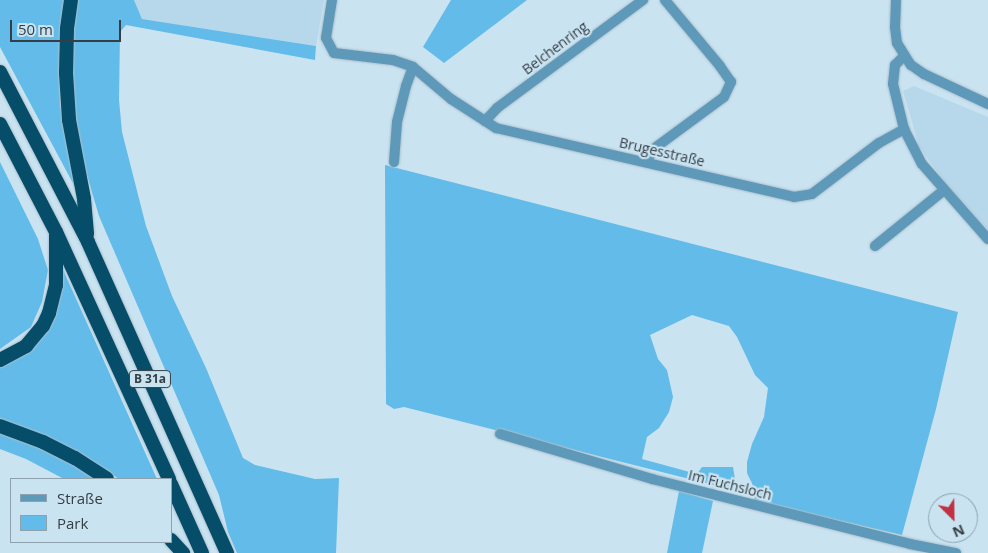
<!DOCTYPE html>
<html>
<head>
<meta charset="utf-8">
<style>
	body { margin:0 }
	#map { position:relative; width:988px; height:553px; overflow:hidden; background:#cae3f1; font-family:"Open Sans",sans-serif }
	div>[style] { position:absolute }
	.built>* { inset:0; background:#b7d8ea }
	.green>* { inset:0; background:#62bbe8 }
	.roads { filter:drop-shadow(0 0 1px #a9bfcb) drop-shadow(0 0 1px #a9bfcb) }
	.minor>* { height:10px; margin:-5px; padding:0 5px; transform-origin:5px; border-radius:5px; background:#5e99b9 }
	.trunk>* { height:14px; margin:-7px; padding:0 7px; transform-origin:7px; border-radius:7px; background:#064d6a }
	span { translate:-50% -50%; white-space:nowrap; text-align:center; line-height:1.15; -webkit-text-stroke:4.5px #cae3f1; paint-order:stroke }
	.shield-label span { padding:1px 4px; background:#cae3f1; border:1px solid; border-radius:4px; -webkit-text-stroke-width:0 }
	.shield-label { font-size:12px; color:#343e44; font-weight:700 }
	.street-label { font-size:14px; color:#343e44 }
	.legend { position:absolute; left:10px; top:478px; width:162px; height:65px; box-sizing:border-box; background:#cae3f1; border:1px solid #8ea1ac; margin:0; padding:6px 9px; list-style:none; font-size:15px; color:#343e44 }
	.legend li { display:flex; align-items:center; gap:10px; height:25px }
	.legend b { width:25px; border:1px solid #8ea1ac }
	.north { position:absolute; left:928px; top:493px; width:50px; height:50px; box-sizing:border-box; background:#cae3f1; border:1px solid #8ea1ac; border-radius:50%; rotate:157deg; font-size:14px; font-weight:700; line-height:20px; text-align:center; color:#343e44 }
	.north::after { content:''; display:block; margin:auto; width:18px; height:22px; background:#c13141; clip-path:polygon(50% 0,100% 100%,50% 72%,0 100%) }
	.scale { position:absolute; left:10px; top:20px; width:111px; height:22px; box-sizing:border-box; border:2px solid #343e44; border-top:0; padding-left:6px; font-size:15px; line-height:18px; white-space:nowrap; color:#343e44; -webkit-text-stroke:4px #cae3f1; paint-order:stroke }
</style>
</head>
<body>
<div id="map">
	<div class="built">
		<i style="clip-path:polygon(134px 0,324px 0,316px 46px,142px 19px)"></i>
		<i style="clip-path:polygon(914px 86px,988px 117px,988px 230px,945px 183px,919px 146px,903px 91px)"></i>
	</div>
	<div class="green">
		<i style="clip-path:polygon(0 0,64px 0,59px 49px,60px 103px,75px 187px,0 47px)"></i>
		<i style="clip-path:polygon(78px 0,134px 0,142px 19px,316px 46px,315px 60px,126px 25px,120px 32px,119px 100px,122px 132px,146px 226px,172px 296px,206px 368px,243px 458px,255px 465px,315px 479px,339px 478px,336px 553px,237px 553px,228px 532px,219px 495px,99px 216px,81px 155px,72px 94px,73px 20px)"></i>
		<i style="clip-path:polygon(451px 0,527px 0,444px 63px,423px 47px)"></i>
		<i style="clip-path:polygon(0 162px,38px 239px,48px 270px,42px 302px,31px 327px,0 349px)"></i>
		<i style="clip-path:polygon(385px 165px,958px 312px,936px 409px,902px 535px,754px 501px,756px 492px,747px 473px,747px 462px,752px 444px,764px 417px,768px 388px,755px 375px,737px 337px,729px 326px,692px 315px,650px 335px,658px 359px,667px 370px,673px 397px,669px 412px,659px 428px,647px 437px,642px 459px,697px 474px,702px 467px,733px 467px,737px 491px,404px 407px,394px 409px,386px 404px)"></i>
		<i style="clip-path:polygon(60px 263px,157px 479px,119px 479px,76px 451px,0 418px,0 365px,45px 329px)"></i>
		<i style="clip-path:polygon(0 432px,40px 446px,100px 479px,64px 479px,26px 459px,0 449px)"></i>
		<i style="clip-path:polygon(679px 491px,713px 501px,702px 553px,667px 553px)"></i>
	</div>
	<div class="roads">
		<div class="minor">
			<i style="left:332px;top:0;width:38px;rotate:99deg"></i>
			<i style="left:326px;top:38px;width:17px;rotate:62deg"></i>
			<i style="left:334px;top:53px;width:59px;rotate:6.8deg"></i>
			<i style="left:393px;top:60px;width:21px;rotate:19deg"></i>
			<i style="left:413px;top:67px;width:50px;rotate:40.1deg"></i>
			<i style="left:451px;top:99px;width:54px;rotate:32.8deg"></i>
			<i style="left:496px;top:128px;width:306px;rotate:13deg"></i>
			<i style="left:794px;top:197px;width:18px;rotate:-9deg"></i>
			<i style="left:812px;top:194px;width:84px;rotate:-37.3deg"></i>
			<i style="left:879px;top:143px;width:29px;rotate:-29deg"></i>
			<i style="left:896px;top:0;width:27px;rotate:92deg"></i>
			<i style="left:895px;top:27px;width:16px;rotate:83deg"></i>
			<i style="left:897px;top:43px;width:26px;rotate:58deg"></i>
			<i style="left:911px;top:65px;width:16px;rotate:35deg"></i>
			<i style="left:924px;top:74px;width:71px;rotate:25.1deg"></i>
			<i style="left:904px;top:56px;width:13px;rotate:135deg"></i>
			<i style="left:895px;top:65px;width:19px;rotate:96deg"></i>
			<i style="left:893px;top:84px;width:46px;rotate:76.3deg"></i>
			<i style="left:904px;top:129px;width:39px;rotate:63deg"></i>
			<i style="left:922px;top:164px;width:100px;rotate:48.7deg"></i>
			<i style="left:485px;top:121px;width:18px;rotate:-47deg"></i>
			<i style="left:497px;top:108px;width:182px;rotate:-36.5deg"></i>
			<i style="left:394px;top:162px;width:40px;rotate:-85.7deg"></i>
			<i style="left:397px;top:122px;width:37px;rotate:-76deg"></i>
			<i style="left:406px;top:86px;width:20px;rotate:-70deg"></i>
			<i style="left:647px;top:162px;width:13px;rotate:-67deg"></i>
			<i style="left:652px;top:150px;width:89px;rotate:-36.4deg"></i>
			<i style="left:724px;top:97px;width:17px;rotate:-65deg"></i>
			<i style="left:731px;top:82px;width:19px;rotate:-125deg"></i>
			<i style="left:720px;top:66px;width:86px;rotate:-129.8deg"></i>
			<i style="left:875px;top:246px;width:87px;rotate:-39deg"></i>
			<i style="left:500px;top:434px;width:159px;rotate:16.5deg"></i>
			<i style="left:652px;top:479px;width:266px;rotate:14.1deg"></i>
			<i style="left:910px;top:544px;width:47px;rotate:11.1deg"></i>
		</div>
		<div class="trunk">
			<i style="left:71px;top:0;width:29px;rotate:98deg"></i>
			<i style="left:67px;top:29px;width:44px;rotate:91.3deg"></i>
			<i style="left:66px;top:73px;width:47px;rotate:86.3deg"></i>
			<i style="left:69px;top:120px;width:80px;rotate:79.2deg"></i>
			<i style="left:84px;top:199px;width:35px;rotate:85deg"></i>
			<i style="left:0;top:72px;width:191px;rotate:62.6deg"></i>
			<i style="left:88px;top:242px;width:341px;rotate:65.9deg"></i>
			<i style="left:0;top:124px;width:122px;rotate:62.6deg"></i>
			<i style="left:56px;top:232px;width:272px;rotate:65.4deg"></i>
			<i style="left:0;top:360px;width:30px;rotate:-28deg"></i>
			<i style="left:26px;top:346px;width:26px;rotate:-50deg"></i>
			<i style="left:43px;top:326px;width:14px;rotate:-65deg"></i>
			<i style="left:49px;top:313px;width:29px;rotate:-76deg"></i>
			<i style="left:56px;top:285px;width:50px;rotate:-90deg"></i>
			<i style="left:0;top:426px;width:46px;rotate:20.4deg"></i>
			<i style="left:43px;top:442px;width:36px;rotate:27deg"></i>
			<i style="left:75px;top:458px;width:38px;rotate:33deg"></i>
			<i style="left:171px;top:484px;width:76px;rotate:65.8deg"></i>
			<i style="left:171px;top:540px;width:18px;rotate:47deg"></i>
		</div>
	</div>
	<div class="shield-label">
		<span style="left:150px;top:379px">B 31a</span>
	</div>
	<div class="street-label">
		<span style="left:555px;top:48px;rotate:-37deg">Belchenring</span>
		<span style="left:662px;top:152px;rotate:13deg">Brugesstraße</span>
		<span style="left:730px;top:485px;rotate:14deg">Im Fuchsloch</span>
	</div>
	<ul class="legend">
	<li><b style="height:6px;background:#5e99b9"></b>Straße</li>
	<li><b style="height:14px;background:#62bbe8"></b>Park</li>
	</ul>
	<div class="north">N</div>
	<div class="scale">50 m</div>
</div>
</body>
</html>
